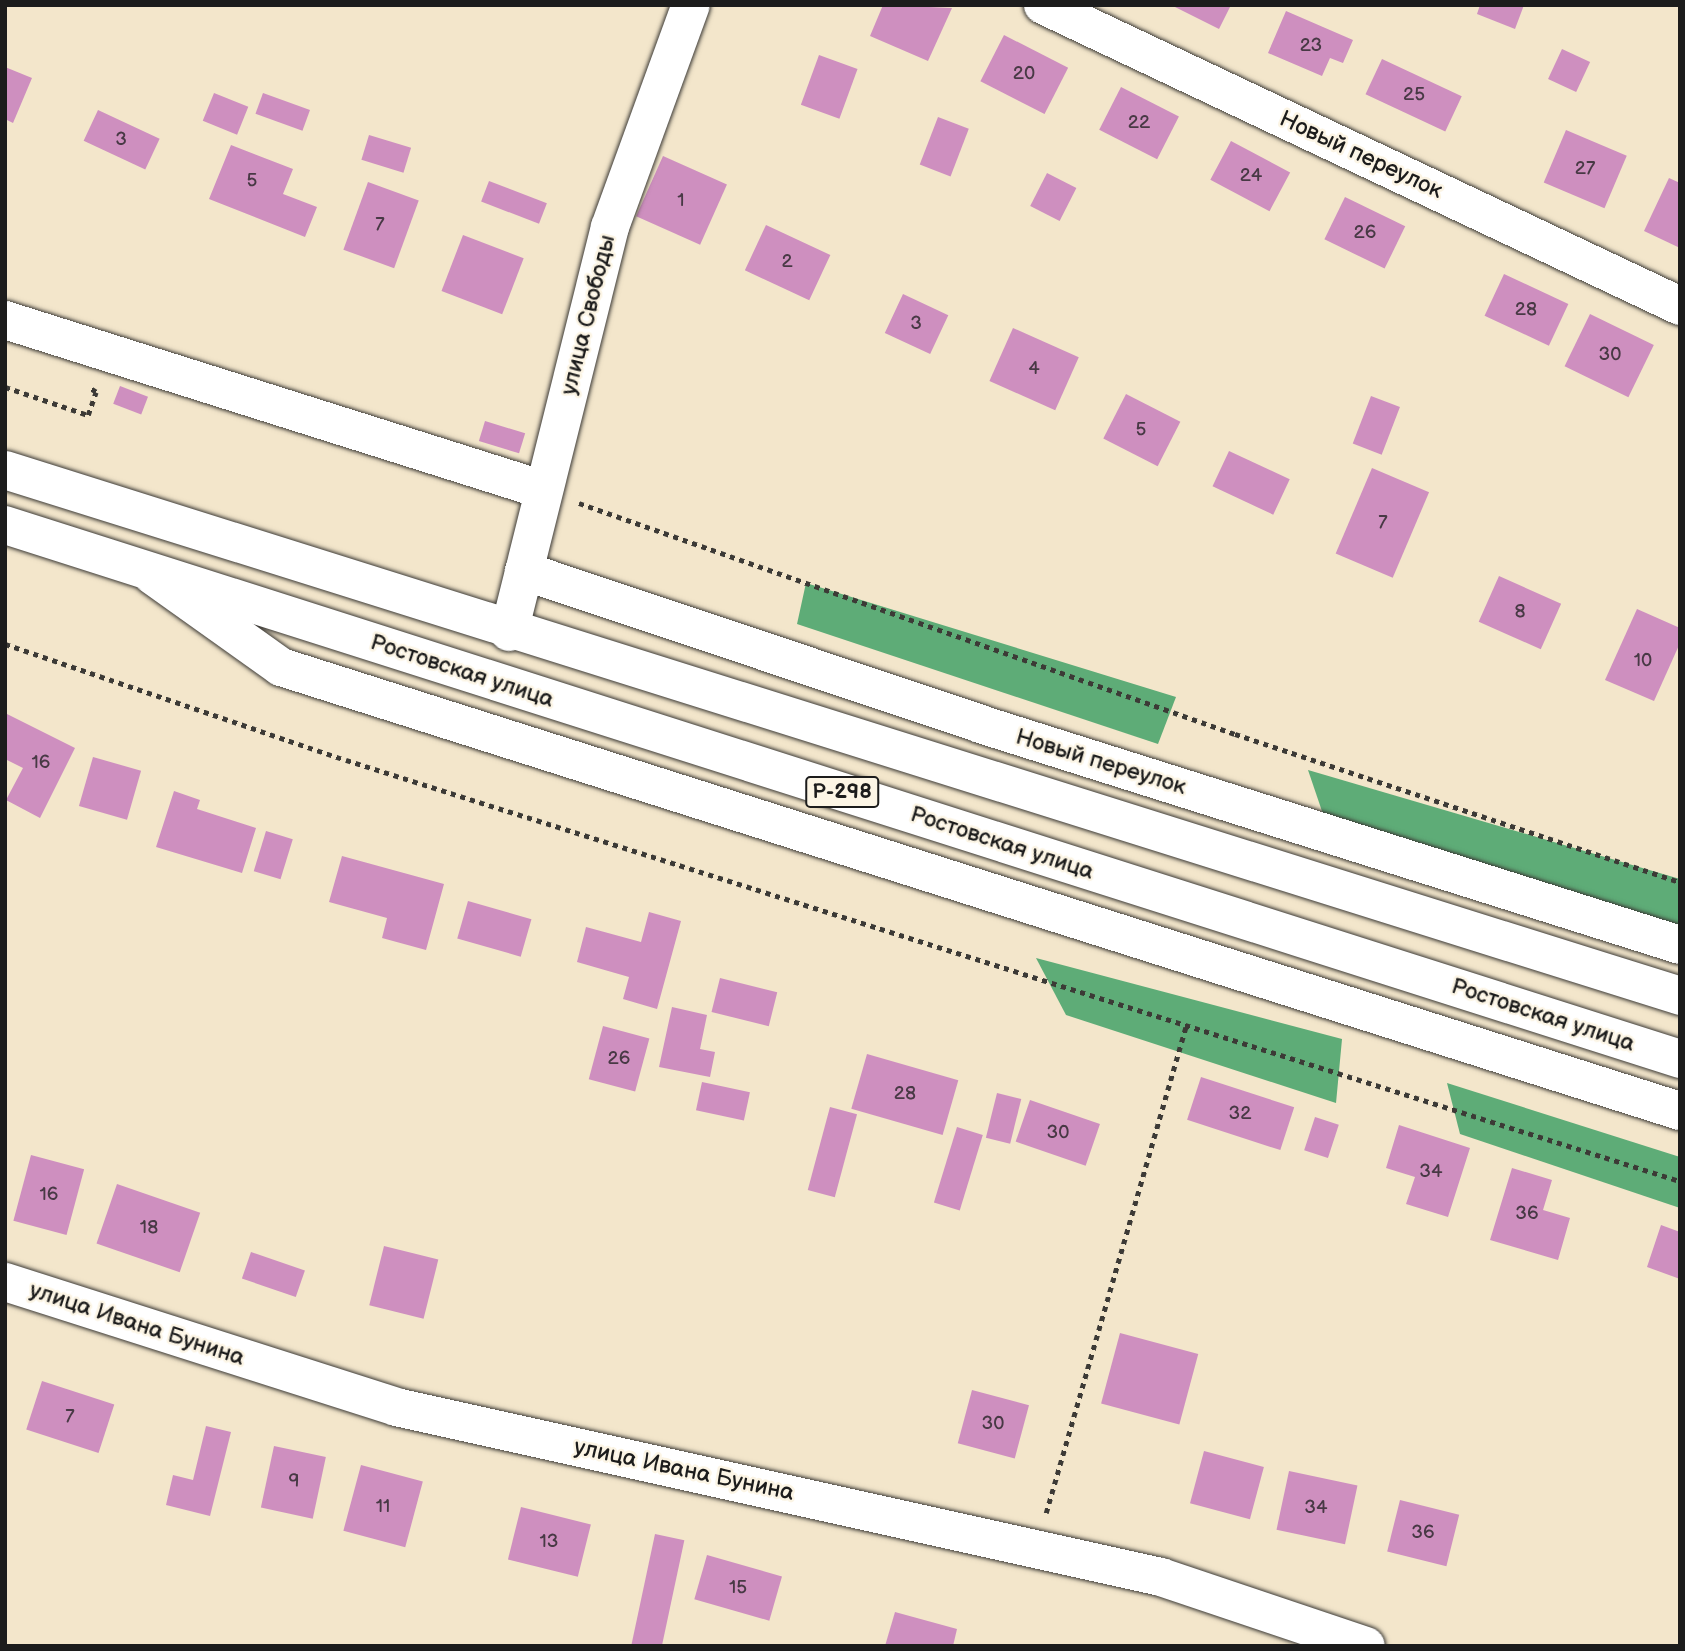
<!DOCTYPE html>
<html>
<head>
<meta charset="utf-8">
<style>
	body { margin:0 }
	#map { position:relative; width:1685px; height:1651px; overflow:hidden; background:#f3e6cb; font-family:"Balsamiq Sans",sans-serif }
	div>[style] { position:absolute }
	.forest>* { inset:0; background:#5eac77 }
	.building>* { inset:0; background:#ce8fbf; transform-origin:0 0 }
	.path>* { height:4.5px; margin-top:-2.25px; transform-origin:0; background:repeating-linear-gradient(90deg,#3c3a36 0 5px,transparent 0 10px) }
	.roads { filter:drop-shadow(0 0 2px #3c3a36) drop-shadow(0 0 2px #3c3a36) }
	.street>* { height:38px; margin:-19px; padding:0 19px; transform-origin:19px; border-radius:19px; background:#fff }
	.highway>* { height:38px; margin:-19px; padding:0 19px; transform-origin:19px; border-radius:19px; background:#fff }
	span { translate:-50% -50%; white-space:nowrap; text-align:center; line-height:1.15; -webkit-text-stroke:5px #fcf5e5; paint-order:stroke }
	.number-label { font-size:19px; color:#483945 }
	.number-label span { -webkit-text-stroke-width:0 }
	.shield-label span { padding:2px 5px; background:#fcf5e5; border:2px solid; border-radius:5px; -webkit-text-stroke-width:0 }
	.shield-label { font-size:21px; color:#1c1c1c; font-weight:700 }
	.street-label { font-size:23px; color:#1c1c1c }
	.frame { position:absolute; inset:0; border:7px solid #1c1c1c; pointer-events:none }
</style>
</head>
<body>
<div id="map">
	<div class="forest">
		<i style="clip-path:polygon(806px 583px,1176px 697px,1158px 744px,797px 624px)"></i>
		<i style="clip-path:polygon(1308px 770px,1680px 879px,1680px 934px,1325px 820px)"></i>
		<i style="clip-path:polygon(1036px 958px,1342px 1039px,1336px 1103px,1066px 1015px)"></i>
		<i style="clip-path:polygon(1447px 1083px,1680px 1157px,1680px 1208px,1460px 1134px)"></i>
	</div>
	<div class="building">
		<i style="clip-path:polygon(883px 5px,952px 8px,928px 61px,870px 36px)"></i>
		<i style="clip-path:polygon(1171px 5px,1231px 5px,1219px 29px)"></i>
		<i style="clip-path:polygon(1480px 5px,1524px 5px,1515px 29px,1477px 14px)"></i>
		<i style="clip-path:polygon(1286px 11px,1353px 40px,1343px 63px,1330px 58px,1322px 76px,1268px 53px)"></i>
		<i style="left:1004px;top:35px;width:72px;height:52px;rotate:27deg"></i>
		<i style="left:1562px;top:49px;width:31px;height:33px;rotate:25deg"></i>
		<i style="left:819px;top:55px;width:41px;height:53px;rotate:20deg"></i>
		<i style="left:1382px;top:59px;width:88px;height:39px;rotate:25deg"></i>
		<i style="clip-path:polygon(5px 67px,32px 78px,13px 123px,5px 119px)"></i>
		<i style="left:1121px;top:87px;width:65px;height:48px;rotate:27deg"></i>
		<i style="left:214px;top:93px;width:37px;height:30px;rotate:22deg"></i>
		<i style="left:263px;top:93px;width:50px;height:22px;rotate:20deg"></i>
		<i style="left:98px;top:110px;width:68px;height:34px;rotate:25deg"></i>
		<i style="left:938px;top:117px;width:33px;height:51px;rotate:21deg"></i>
		<i style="left:1566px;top:130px;width:66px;height:57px;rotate:23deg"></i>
		<i style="left:369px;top:135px;width:44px;height:26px;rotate:17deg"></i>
		<i style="left:1231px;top:141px;width:67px;height:44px;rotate:28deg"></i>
		<i style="clip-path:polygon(231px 145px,293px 169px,283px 194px,317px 207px,305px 237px,209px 199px)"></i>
		<i style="left:663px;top:156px;width:70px;height:66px;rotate:24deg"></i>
		<i style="left:1047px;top:173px;width:33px;height:37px;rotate:27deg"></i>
		<i style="clip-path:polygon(1669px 178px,1680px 183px,1680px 248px,1644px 231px)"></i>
		<i style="left:489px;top:181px;width:62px;height:22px;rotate:21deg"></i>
		<i style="left:368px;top:182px;width:54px;height:72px;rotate:20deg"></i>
		<i style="left:1345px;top:197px;width:67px;height:47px;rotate:26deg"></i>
		<i style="left:766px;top:225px;width:71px;height:50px;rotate:25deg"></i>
		<i style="left:463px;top:235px;width:65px;height:60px;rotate:21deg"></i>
		<i style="left:1504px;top:274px;width:71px;height:46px;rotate:25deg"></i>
		<i style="left:903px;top:294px;width:50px;height:43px;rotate:25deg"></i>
		<i style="left:1590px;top:314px;width:71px;height:58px;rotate:26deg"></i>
		<i style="left:1013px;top:328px;width:72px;height:58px;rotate:24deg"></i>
		<i style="left:120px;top:386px;width:30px;height:19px;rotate:21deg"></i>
		<i style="left:1126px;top:394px;width:61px;height:50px;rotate:27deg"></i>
		<i style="left:1371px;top:396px;width:31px;height:51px;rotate:21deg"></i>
		<i style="left:485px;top:421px;width:42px;height:21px;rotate:17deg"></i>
		<i style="left:1229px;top:451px;width:67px;height:39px;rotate:25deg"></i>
		<i style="left:1372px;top:468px;width:62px;height:93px;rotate:23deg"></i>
		<i style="left:1499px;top:576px;width:68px;height:50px;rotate:24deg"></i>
		<i style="clip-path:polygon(1637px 609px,1680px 628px,1680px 643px,1654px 701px,1605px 680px)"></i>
		<i style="clip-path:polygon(5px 713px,75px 748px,40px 818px,6px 800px,23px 768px,5px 759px)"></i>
		<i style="left:93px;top:757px;width:50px;height:51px;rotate:16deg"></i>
		<i style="clip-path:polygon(174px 791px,200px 800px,197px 809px,256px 828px,242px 873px,156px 847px)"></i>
		<i style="left:266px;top:831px;width:28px;height:42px;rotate:17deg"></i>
		<i style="clip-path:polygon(342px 856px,444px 884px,426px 950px,382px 938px,387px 918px,329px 902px)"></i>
		<i style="left:468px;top:901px;width:66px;height:39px;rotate:16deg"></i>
		<i style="clip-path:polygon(649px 912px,681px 921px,657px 1009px,623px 999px,629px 977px,577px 962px,586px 927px,641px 942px)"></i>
		<i style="left:720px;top:978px;width:59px;height:35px;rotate:14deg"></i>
		<i style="clip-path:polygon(672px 1007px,707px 1015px,700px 1049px,715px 1052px,710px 1077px,659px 1067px)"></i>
		<i style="left:603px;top:1026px;width:48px;height:55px;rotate:15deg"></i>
		<i style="left:867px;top:1054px;width:95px;height:57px;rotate:16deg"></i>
		<i style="left:1201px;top:1077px;width:98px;height:45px;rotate:18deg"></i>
		<i style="left:702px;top:1082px;width:49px;height:29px;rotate:12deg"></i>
		<i style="left:997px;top:1093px;width:25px;height:46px;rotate:14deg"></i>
		<i style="left:1030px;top:1100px;width:74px;height:44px;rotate:19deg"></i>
		<i style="left:830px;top:1107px;width:28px;height:86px;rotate:15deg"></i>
		<i style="left:1315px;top:1117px;width:25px;height:35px;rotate:18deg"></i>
		<i style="clip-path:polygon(1399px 1125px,1470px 1148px,1448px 1217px,1406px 1204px,1415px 1177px,1386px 1168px)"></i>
		<i style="left:957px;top:1127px;width:27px;height:79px;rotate:17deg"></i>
		<i style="left:31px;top:1155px;width:55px;height:68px;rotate:15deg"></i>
		<i style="clip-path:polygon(1512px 1168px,1552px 1180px,1543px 1210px,1570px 1218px,1558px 1260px,1490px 1240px)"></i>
		<i style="left:117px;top:1184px;width:88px;height:63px;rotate:19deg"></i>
		<i style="clip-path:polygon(1661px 1225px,1680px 1232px,1680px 1279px,1647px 1267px)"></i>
		<i style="left:384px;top:1246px;width:56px;height:61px;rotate:14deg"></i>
		<i style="left:251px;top:1252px;width:57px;height:28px;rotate:19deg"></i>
		<i style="left:1120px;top:1333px;width:81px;height:73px;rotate:15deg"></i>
		<i style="left:42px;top:1381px;width:76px;height:51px;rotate:18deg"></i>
		<i style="left:972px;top:1390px;width:59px;height:55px;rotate:15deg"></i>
		<i style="clip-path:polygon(206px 1426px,231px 1432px,210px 1516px,166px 1505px,173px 1475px,193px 1480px)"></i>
		<i style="left:274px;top:1446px;width:53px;height:63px;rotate:12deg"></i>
		<i style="left:1204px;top:1451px;width:62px;height:54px;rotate:15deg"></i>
		<i style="left:361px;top:1465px;width:64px;height:68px;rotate:15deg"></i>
		<i style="left:1289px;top:1471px;width:70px;height:60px;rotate:12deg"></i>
		<i style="left:1400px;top:1500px;width:61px;height:53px;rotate:14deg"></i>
		<i style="left:521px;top:1507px;width:72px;height:54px;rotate:14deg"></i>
		<i style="left:655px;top:1534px;width:30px;height:114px;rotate:12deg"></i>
		<i style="left:707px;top:1555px;width:78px;height:46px;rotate:16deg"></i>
		<i style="clip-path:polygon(895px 1612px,957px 1629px,953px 1646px,885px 1646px)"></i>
	</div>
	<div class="path">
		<i style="left:5px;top:387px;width:88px;rotate:18.6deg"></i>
		<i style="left:88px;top:415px;width:24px;rotate:-71deg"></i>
		<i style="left:96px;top:392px;width:6px;rotate:-149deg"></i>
		<i style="left:579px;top:503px;width:695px;rotate:19.4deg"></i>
		<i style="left:1235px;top:734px;width:469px;rotate:18.4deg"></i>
		<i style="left:5px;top:644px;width:360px;rotate:18.8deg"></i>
		<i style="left:346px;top:760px;width:1399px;rotate:17.52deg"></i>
		<i style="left:1046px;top:1513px;width:507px;rotate:-73.96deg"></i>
	</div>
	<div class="roads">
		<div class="street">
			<i style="left:1043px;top:5px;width:705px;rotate:25.29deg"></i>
			<i style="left:5px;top:320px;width:565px;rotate:17.51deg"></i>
			<i style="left:524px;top:571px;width:481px;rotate:18.5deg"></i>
			<i style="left:980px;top:724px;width:734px;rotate:17.52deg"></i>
			<i style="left:152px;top:575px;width:158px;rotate:35.5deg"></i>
			<i style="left:281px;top:667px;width:1468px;rotate:17.61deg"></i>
			<i style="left:509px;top:632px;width:417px;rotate:-76deg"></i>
			<i style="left:610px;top:227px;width:236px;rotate:-70deg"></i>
			<i style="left:5px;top:1282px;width:410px;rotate:17.7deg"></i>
			<i style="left:396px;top:1407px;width:784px;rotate:12.53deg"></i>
			<i style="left:1161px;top:1577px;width:216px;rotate:18.6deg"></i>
		</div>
		<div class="highway">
			<i style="left:5px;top:470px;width:1756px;rotate:17.43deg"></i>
			<i style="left:5px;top:525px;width:1758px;rotate:17.68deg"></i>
		</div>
	</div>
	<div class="number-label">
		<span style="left:1311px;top:46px">23</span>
		<span style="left:1024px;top:74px">20</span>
		<span style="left:1414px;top:95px">25</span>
		<span style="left:1139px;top:123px">22</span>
		<span style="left:121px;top:140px">3</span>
		<span style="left:1585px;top:169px">27</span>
		<span style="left:1251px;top:176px">24</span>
		<span style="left:252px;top:181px">5</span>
		<span style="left:681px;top:201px">1</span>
		<span style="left:380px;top:225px">7</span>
		<span style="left:1365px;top:233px">26</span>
		<span style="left:787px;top:262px">2</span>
		<span style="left:1526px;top:310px">28</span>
		<span style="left:916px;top:324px">3</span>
		<span style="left:1610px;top:355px">30</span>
		<span style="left:1034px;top:369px">4</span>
		<span style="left:1141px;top:430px">5</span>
		<span style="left:1383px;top:523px">7</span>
		<span style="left:1520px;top:612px">8</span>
		<span style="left:1643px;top:661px">10</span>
		<span style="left:41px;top:763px">16</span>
		<span style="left:619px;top:1059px">26</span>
		<span style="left:905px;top:1094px">28</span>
		<span style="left:1240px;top:1114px">32</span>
		<span style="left:1058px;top:1133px">30</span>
		<span style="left:1431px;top:1172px">34</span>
		<span style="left:49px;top:1195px">16</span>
		<span style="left:1527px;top:1214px">36</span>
		<span style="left:149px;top:1228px">18</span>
		<span style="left:70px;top:1417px">7</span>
		<span style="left:993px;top:1424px">30</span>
		<span style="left:294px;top:1482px">9</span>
		<span style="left:383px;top:1507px">11</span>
		<span style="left:1316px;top:1508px">34</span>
		<span style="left:1423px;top:1533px">36</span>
		<span style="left:549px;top:1542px">13</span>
		<span style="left:738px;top:1588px">15</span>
	</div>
	<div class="shield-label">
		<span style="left:842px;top:792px">Р-298</span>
	</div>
	<div class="street-label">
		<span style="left:1361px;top:155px;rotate:25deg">Новый переулок</span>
		<span style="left:588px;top:315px;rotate:-76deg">улица Свободы</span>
		<span style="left:462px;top:671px;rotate:18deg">Ростовская улица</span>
		<span style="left:1101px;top:762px;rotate:17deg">Новый переулок</span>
		<span style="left:1002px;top:843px;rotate:18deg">Ростовская улица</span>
		<span style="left:1543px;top:1015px;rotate:18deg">Ростовская улица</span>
		<span style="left:137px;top:1324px;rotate:18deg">улица Ивана Бунина</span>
		<span style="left:684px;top:1470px;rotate:12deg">улица Ивана Бунина</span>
	</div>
	<div class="frame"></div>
</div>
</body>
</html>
